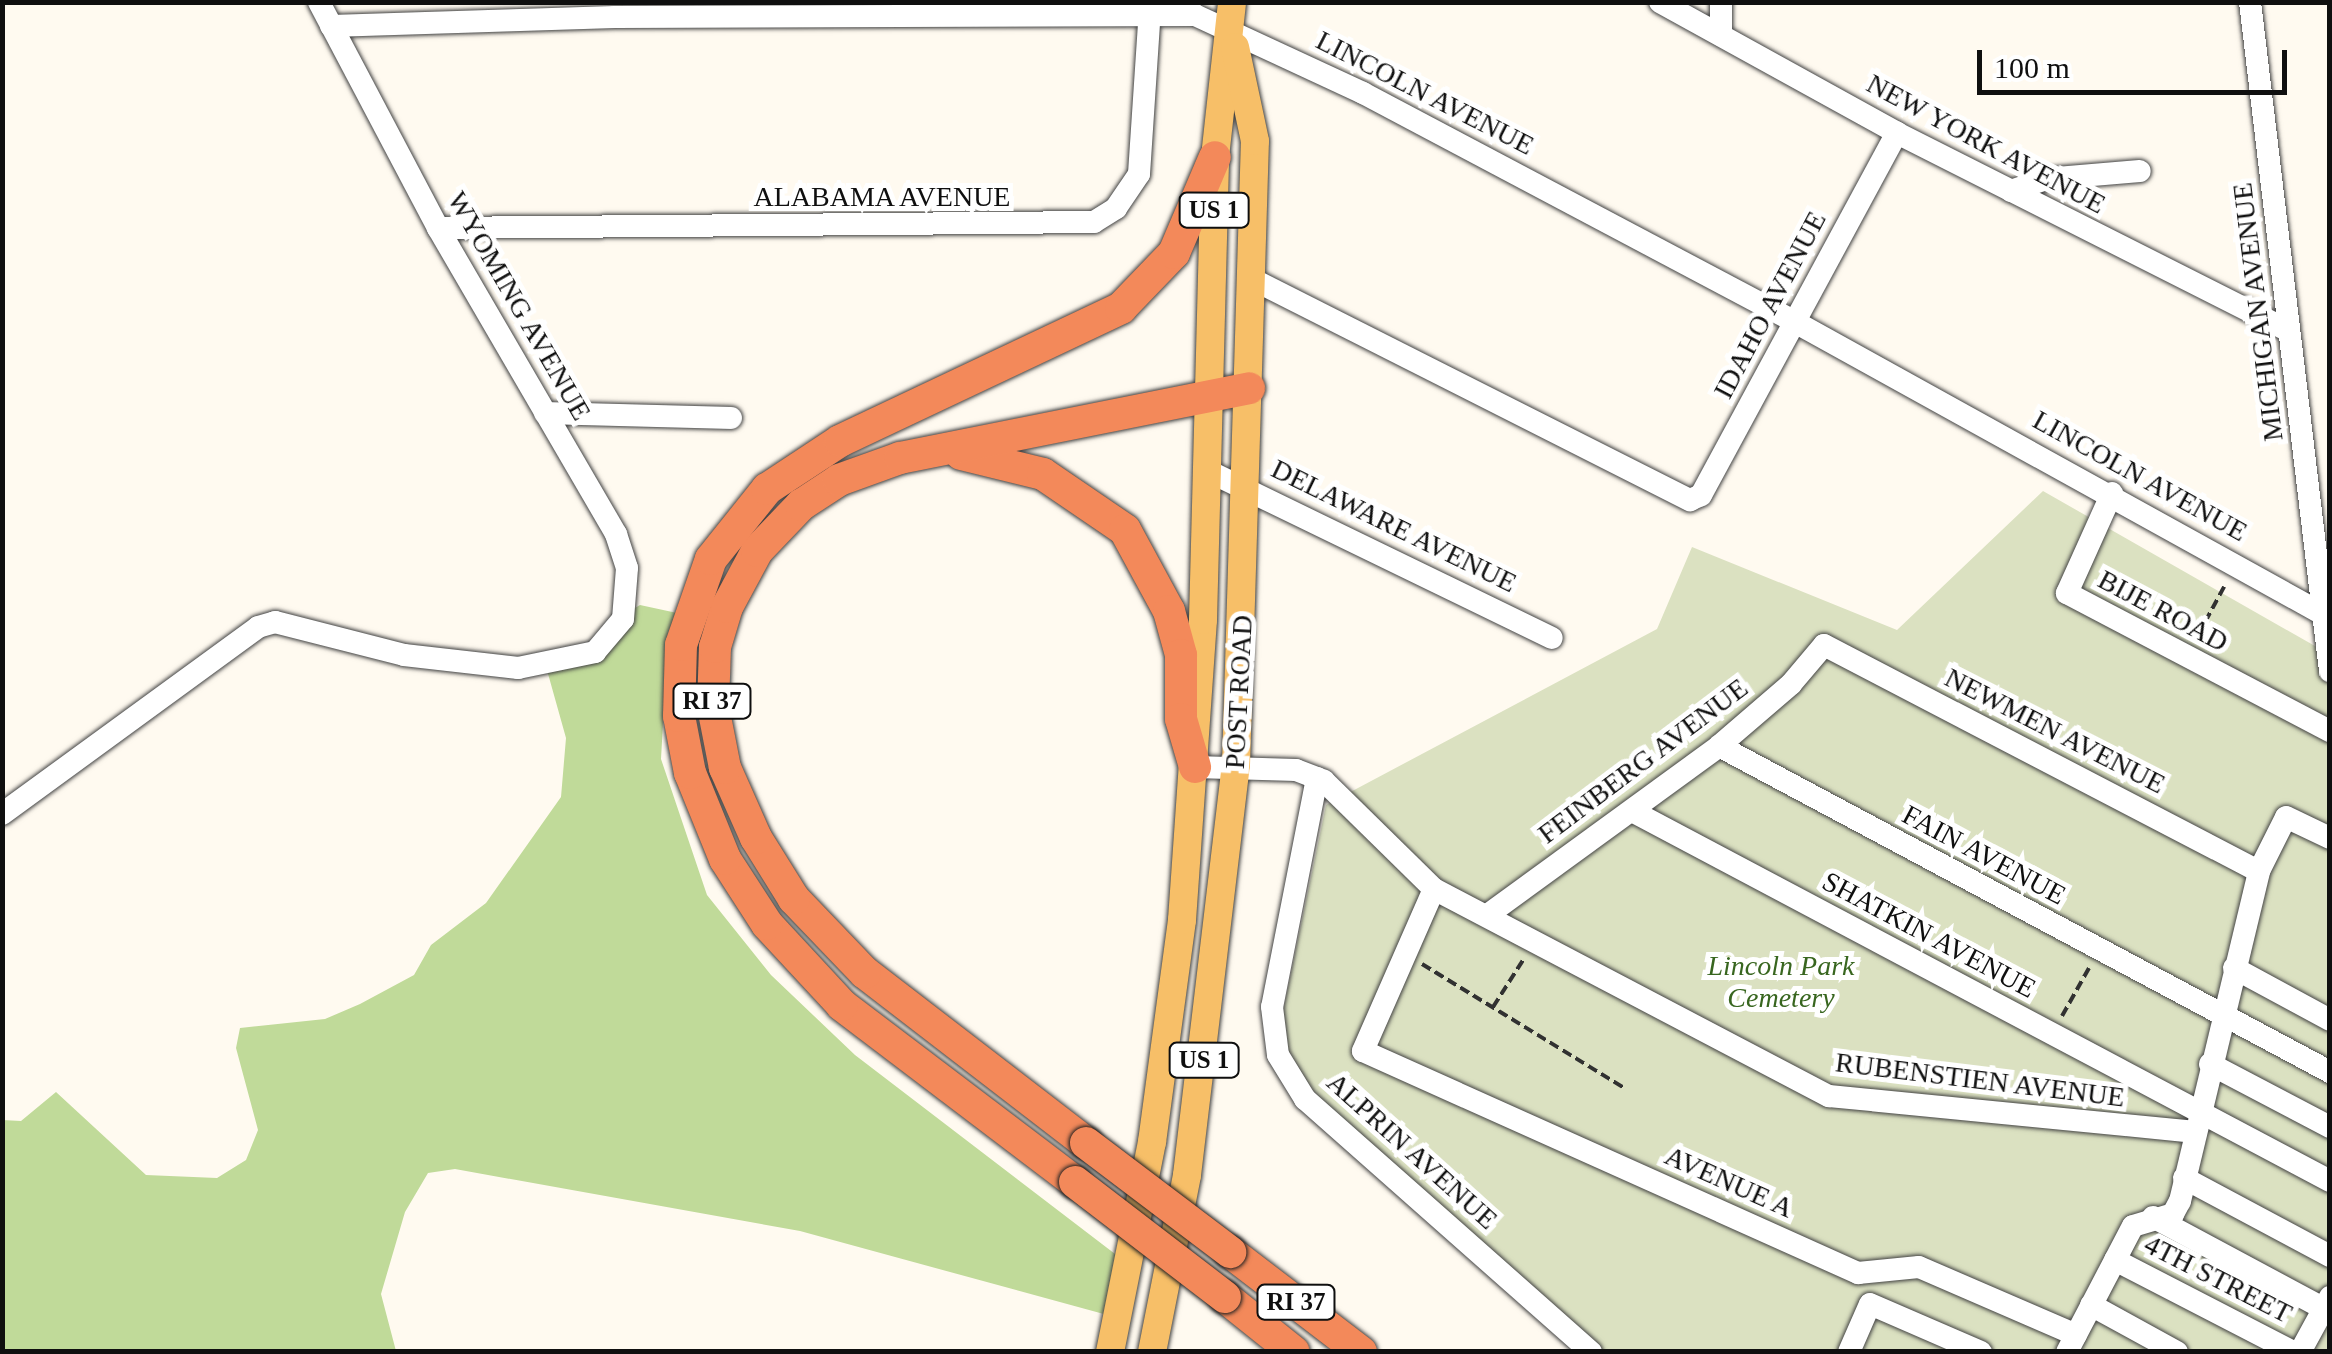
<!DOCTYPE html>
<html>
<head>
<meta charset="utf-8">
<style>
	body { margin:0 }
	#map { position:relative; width:2332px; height:1354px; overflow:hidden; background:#fffaf0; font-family:"Times New Roman",serif }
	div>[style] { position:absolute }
	.forest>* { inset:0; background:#c0da99 }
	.cemetery>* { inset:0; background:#dbe1c1 }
	.path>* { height:4px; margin-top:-2px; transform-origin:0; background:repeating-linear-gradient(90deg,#313131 0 10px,transparent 0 15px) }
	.roads { filter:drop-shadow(0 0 2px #424242) drop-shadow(0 0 2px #424242) }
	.minor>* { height:22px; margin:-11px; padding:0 11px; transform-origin:11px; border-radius:11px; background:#fff }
	.major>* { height:28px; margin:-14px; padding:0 14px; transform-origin:14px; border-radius:14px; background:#f7bf68 }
	.highway>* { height:32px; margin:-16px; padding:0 16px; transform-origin:16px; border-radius:16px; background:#f3895a }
	.bridges { filter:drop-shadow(0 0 2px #202020) drop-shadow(0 0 2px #202020) }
	.highway-bridge>* { height:32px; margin:-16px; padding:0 16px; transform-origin:16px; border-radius:16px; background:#f3895a }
	span { translate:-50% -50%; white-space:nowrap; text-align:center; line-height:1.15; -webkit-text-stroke:10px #fff; paint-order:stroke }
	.shield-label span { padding:2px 8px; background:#fff; border:2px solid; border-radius:8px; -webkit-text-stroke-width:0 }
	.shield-label { font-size:25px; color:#0f0f0f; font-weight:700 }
	.street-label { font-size:28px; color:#0f0f0f }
	.park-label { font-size:28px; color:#38661f; font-style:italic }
	.frame { position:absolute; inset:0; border:5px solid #0f0f0f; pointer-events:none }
	.scale { position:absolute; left:1977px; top:50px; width:310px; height:45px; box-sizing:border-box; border:5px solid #0f0f0f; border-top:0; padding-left:12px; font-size:30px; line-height:35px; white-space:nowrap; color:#0f0f0f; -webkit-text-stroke:8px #fff; paint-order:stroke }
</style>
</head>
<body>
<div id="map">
	<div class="forest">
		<i style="clip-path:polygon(640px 605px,677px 613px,668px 633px,661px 759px,707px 895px,771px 975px,855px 1055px,1119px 1257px,1111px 1316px,800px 1231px,455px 1169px,428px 1173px,405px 1212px,381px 1294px,396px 1351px,3px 1351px,2px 1120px,21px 1121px,56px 1092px,146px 1175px,217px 1178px,246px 1160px,258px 1130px,236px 1048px,240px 1028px,325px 1019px,360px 1004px,414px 975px,431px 945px,486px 903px,561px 797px,566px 738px,545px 663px,593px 647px,615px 620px)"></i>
	</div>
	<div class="cemetery">
		<i style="clip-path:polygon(2043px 491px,2329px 654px,2329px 1351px,1577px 1351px,1301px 1079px,1283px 1050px,1281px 1021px,1326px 805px,1657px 629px,1692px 547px,1897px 630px)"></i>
	</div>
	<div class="path">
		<i style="left:2198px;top:635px;width:55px;rotate:-61.6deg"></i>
		<i style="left:1422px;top:964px;width:237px;rotate:31.5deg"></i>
		<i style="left:1493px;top:1007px;width:56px;rotate:-57.4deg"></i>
		<i style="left:2062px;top:1016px;width:55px;rotate:-60.6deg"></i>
	</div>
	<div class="roads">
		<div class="minor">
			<i style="left:1660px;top:2px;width:271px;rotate:28.9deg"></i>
			<i style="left:1897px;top:133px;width:439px;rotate:26.8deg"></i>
			<i style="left:1721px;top:2px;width:33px;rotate:90deg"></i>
			<i style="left:2250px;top:2px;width:674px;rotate:83.18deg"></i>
			<i style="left:331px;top:26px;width:284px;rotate:-1.8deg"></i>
			<i style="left:615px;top:17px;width:580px;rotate:-0.2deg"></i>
			<i style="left:1195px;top:15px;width:185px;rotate:24.9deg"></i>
			<i style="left:1363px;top:93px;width:489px;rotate:27.9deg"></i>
			<i style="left:1795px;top:322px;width:611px;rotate:28.95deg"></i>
			<i style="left:2011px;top:191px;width:36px;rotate:-19deg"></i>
			<i style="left:2045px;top:179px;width:95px;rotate:-4.8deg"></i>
			<i style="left:438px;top:228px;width:656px;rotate:-0.52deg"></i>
			<i style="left:1094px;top:222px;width:26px;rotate:-32deg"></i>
			<i style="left:1116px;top:208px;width:41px;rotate:-55.9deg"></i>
			<i style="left:1139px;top:174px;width:164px;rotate:-86.2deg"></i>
			<i style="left:1252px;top:279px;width:491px;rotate:26.8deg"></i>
			<i style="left:1690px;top:500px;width:12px;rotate:-24deg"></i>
			<i style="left:1701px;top:495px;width:412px;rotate:-61.6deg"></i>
			<i style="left:545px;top:413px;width:186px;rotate:1.5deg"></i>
			<i style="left:1208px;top:471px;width:382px;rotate:25.9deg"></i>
			<i style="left:2112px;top:493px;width:110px;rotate:114.2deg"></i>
			<i style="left:2067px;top:593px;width:297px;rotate:27.7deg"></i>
			<i style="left:1719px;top:746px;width:693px;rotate:28.08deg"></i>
			<i style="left:1195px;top:767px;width:101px;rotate:1.7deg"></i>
			<i style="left:1296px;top:770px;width:30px;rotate:21deg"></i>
			<i style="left:1324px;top:781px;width:154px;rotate:44.5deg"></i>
			<i style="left:1434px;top:889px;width:446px;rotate:27.7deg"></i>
			<i style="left:1829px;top:1096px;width:366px;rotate:5.6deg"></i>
			<i style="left:1317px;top:778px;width:233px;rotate:101.1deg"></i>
			<i style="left:1272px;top:1007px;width:48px;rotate:82.9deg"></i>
			<i style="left:1278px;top:1055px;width:52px;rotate:58.5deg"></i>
			<i style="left:1305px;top:1099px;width:382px;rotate:41.5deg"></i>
			<i style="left:1632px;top:811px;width:790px;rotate:27.93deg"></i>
			<i style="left:2px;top:814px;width:317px;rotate:-36.1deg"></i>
			<i style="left:258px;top:627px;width:18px;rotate:-16deg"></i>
			<i style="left:275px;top:622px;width:133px;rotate:14.3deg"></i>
			<i style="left:404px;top:655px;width:115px;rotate:6.5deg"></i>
			<i style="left:518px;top:668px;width:79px;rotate:-11.7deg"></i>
			<i style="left:595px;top:652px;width:43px;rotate:-49.7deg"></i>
			<i style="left:623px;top:619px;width:51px;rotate:-85.5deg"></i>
			<i style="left:627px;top:568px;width:36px;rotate:-108deg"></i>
			<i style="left:616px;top:534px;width:354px;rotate:-120.2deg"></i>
			<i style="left:438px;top:228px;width:255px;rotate:-117.8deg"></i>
			<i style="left:1434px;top:889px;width:177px;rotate:113.7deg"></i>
			<i style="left:1363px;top:1051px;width:543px;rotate:24.16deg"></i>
			<i style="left:1858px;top:1273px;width:61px;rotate:-5.6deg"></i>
			<i style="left:1919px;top:1267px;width:171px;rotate:23.4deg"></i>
			<i style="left:1489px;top:914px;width:285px;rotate:-36.1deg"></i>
			<i style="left:1719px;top:746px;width:95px;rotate:-40.7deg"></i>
			<i style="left:1791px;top:684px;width:51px;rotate:-49.8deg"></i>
			<i style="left:1824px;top:645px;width:490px;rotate:27.5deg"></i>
			<i style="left:2234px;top:968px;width:109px;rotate:28.4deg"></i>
			<i style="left:2210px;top:1064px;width:136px;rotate:27.7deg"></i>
			<i style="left:2184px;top:1178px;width:166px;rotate:28.1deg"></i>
			<i style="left:2153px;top:1217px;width:201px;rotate:28.2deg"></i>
			<i style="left:2115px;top:1260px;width:200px;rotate:27.3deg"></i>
			<i style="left:2091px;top:1305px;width:98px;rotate:28.7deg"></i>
			<i style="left:1849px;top:1352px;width:52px;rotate:-66.4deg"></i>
			<i style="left:1870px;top:1304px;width:121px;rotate:23.4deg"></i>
			<i style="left:2067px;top:1352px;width:142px;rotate:-62.4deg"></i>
			<i style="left:2133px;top:1226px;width:42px;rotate:-16.7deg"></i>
			<i style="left:2173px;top:1214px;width:15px;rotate:-62deg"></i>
			<i style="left:2180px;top:1201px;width:339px;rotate:-76.5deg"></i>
			<i style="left:2259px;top:871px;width:60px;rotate:-63.4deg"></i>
			<i style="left:2286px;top:817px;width:49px;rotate:25.5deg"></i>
			<i style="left:2300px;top:1352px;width:63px;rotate:-61.4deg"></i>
		</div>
		<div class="major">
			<i style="left:1110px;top:1352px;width:214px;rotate:-78.7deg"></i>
			<i style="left:1152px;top:1142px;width:224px;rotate:-82.3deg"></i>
			<i style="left:1182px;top:920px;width:301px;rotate:-86deg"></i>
			<i style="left:1203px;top:620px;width:463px;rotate:-88.5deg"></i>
			<i style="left:1215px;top:157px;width:156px;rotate:-83.7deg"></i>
			<i style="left:1152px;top:1352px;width:180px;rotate:-78.8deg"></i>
			<i style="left:1187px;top:1175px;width:413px;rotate:-83.2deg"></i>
			<i style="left:1236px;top:765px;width:624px;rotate:-88.26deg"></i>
			<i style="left:1255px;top:141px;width:96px;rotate:-102deg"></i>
		</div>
		<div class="highway">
			<i style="left:961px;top:454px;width:84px;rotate:13.7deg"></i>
			<i style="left:1043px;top:474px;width:99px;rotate:34.3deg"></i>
			<i style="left:1125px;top:530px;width:92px;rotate:61.5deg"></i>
			<i style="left:1169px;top:611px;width:46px;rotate:74.7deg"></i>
			<i style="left:1181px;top:655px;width:64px;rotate:90deg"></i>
			<i style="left:1181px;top:719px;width:50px;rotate:73.7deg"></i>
			<i style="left:1086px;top:1143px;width:279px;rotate:-142.4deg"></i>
			<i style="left:865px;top:973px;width:103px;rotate:-133.8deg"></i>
			<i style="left:794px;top:899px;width:72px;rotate:-121.9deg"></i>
			<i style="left:756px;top:838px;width:77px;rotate:-113.9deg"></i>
			<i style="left:725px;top:768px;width:62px;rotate:-101.1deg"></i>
			<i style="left:713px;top:707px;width:60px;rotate:-88.1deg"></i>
			<i style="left:715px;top:647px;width:42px;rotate:-73.3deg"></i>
			<i style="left:727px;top:607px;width:64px;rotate:-61.8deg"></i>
			<i style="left:757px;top:551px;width:64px;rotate:-46.3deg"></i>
			<i style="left:801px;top:505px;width:45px;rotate:-33.3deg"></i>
			<i style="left:839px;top:480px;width:65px;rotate:-19.8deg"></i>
			<i style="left:900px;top:458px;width:356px;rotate:-11.3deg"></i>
			<i style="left:1075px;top:1182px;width:293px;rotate:-142.8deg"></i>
			<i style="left:842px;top:1005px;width:110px;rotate:-132.8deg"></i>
			<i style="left:767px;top:924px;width:77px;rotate:-122.9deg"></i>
			<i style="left:725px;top:859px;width:93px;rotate:-112.1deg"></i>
			<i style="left:690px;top:773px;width:58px;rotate:-100.9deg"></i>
			<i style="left:679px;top:716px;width:71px;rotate:-88.4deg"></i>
			<i style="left:681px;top:645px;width:91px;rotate:-70.8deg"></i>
			<i style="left:711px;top:559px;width:90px;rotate:-51.3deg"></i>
			<i style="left:767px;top:489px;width:87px;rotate:-33.3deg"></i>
			<i style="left:840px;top:441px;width:311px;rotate:-25.3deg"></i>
			<i style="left:1121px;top:308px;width:76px;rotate:-46.1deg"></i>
			<i style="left:1174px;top:253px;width:104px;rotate:-66.9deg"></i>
			<i style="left:1230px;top:1252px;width:165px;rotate:37.4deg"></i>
			<i style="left:1225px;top:1297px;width:88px;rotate:38.6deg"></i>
		</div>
	</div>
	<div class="bridges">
		<div class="highway-bridge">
			<i style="left:1086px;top:1143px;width:181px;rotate:37.1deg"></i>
			<i style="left:1075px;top:1182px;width:189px;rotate:37.5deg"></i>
		</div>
	</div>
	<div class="shield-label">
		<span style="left:1214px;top:210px">US 1</span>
		<span style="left:712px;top:701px">RI 37</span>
		<span style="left:1204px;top:1060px">US 1</span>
		<span style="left:1296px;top:1302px">RI 37</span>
	</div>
	<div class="street-label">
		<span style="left:1425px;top:93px;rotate:27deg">LINCOLN AVENUE</span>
		<span style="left:1986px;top:144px;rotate:28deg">NEW YORK AVENUE</span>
		<span style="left:882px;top:197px">ALABAMA AVENUE</span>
		<span style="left:1770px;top:305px;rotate:-62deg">IDAHO AVENUE</span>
		<span style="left:519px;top:306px;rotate:60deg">WYOMING AVENUE</span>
		<span style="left:2258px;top:312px;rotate:-97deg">MICHIGAN AVENUE</span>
		<span style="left:2140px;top:476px;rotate:29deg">LINCOLN AVENUE</span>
		<span style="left:1394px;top:526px;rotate:26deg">DELAWARE AVENUE</span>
		<span style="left:2163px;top:611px;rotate:28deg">BIJE ROAD</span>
		<span style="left:1239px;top:692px;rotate:-87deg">POST ROAD</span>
		<span style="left:2055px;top:731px;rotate:27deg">NEWMEN AVENUE</span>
		<span style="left:1643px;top:761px;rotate:-37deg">FEINBERG AVENUE</span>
		<span style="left:1984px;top:855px;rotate:28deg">FAIN AVENUE</span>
		<span style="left:1929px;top:935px;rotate:28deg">SHATKIN AVENUE</span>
		<span style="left:1980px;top:1080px;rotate:7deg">RUBENSTIEN AVENUE</span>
		<span style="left:1412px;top:1151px;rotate:42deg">ALPRIN AVENUE</span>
		<span style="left:1729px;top:1182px;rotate:24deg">AVENUE A</span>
		<span style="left:2218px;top:1279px;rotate:27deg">4TH STREET</span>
	</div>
	<div class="park-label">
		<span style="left:1781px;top:982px">Lincoln Park<br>Cemetery</span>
	</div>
	<div class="frame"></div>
	<div class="scale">100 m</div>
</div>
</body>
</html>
